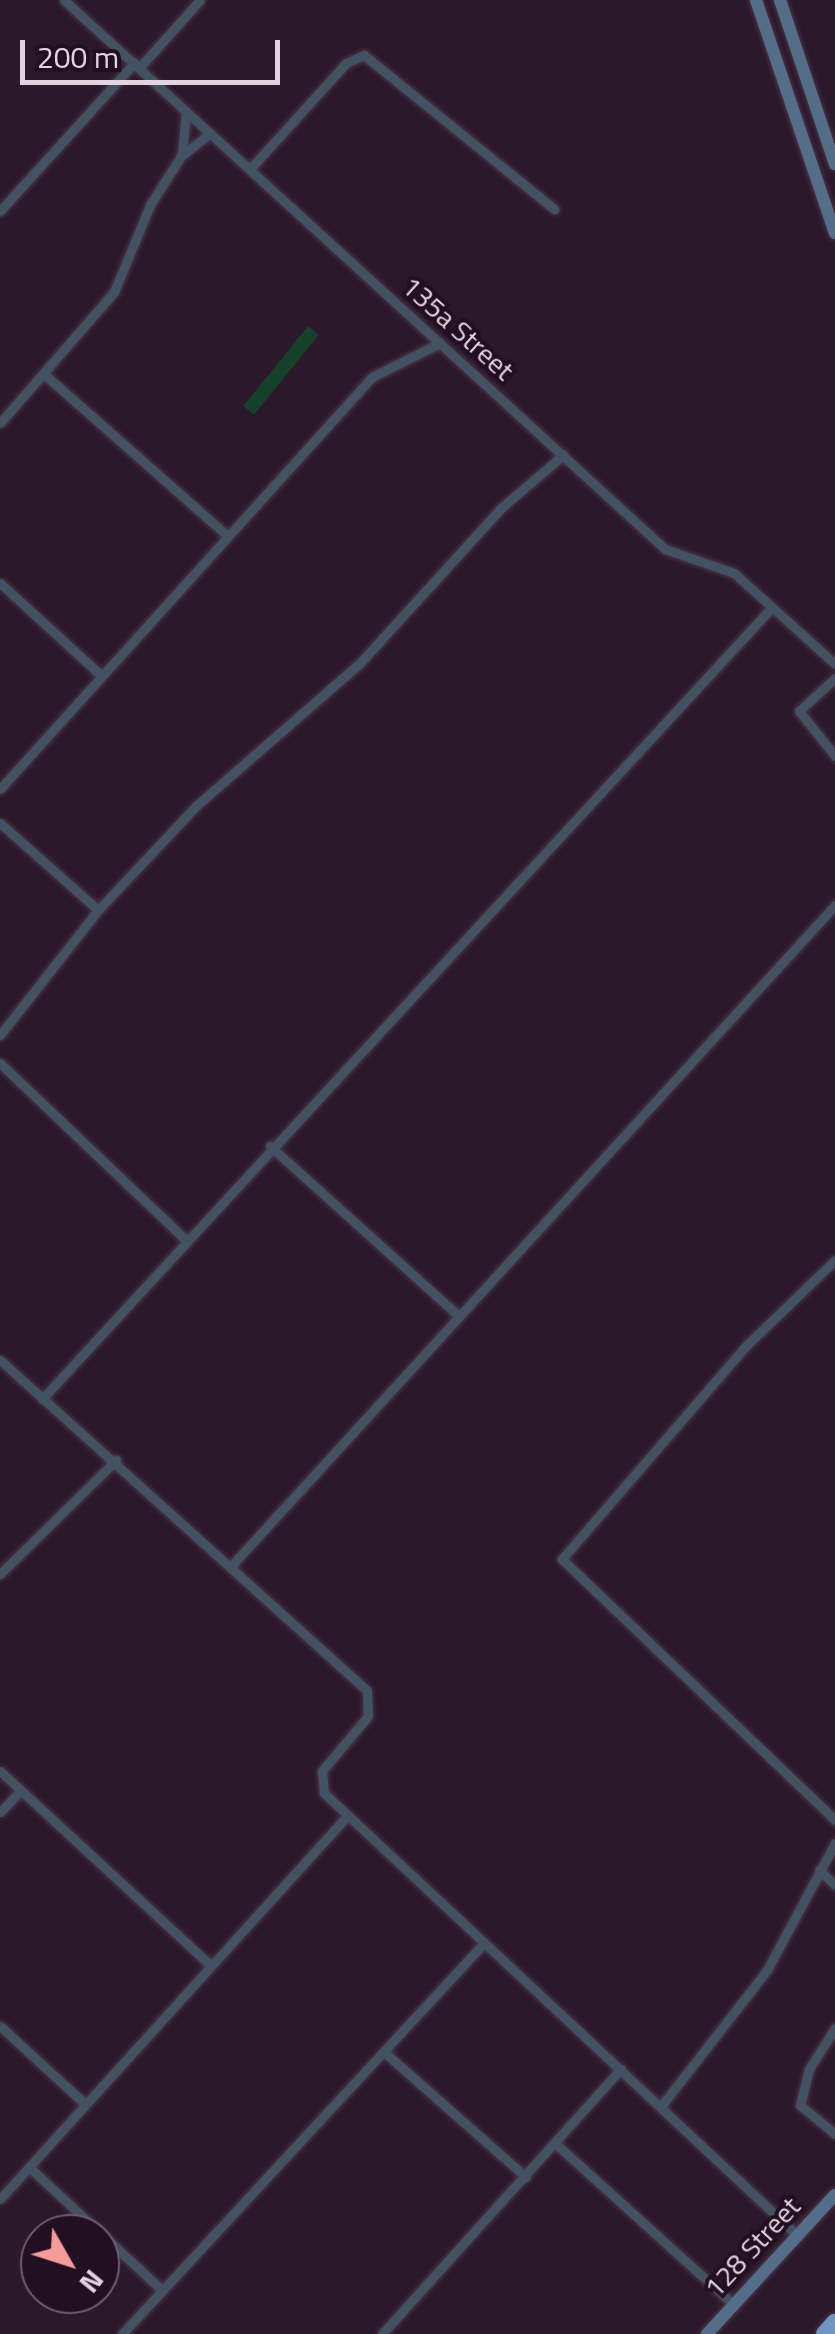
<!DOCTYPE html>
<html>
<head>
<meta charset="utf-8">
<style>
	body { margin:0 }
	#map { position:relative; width:835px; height:2334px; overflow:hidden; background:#2c182b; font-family:"Titillium Web",sans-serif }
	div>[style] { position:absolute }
	.green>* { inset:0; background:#15402a; transform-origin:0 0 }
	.roads { filter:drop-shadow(0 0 2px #493648) drop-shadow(0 0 2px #493648) }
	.street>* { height:9px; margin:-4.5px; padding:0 4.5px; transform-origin:4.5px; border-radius:4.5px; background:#425263 }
	.secondary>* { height:12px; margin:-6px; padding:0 6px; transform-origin:6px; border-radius:6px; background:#546d88 }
	.highway>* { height:18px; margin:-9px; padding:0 9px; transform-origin:9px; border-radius:9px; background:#6e96c0 }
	span { translate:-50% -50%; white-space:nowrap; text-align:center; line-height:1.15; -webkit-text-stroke:8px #220f21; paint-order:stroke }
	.street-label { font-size:28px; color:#e2d5e1 }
	.north { position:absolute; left:20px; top:2214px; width:100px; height:100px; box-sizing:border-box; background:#220f21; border:2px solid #6f5e6e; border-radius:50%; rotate:129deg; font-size:28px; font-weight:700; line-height:40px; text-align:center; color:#e2d5e1 }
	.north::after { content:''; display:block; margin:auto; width:35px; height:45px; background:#f59b99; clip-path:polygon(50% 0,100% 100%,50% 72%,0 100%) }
	.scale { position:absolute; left:20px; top:40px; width:260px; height:45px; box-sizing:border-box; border:5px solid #e2d5e1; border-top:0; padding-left:12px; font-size:30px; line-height:35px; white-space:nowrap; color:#e2d5e1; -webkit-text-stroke:8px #220f21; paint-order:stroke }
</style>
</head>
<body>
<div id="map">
	<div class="green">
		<i style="left:308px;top:326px;width:14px;height:103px;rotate:39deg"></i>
	</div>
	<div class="roads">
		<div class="street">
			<i style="left:64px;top:0;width:814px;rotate:42.41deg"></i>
			<i style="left:665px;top:549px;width:73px;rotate:19.2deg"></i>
			<i style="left:734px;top:573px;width:136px;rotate:42deg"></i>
			<i style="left:139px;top:68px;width:91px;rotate:-48.1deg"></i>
			<i style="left:182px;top:154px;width:43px;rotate:-84.7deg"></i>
			<i style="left:250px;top:169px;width:143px;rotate:-47.8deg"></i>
			<i style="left:346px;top:63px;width:20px;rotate:-24deg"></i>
			<i style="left:364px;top:55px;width:245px;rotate:39deg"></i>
			<i style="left:0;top:211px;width:200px;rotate:-47.8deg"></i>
			<i style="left:44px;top:374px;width:245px;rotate:41.4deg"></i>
			<i style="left:0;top:423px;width:174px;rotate:-49deg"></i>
			<i style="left:114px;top:292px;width:94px;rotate:-67.5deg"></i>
			<i style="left:150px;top:205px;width:58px;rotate:-57.7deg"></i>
			<i style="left:181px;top:156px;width:37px;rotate:-38deg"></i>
			<i style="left:0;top:583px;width:138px;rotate:42.4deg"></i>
			<i style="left:835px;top:678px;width:49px;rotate:137.5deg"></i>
			<i style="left:799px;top:711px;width:58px;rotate:51.3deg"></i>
			<i style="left:0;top:789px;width:555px;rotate:-47.92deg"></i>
			<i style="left:372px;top:377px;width:76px;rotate:-26.6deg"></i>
			<i style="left:0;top:823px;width:131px;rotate:41.6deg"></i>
			<i style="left:0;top:1035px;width:159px;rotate:-51.9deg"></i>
			<i style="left:98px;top:910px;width:143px;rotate:-46.7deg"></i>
			<i style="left:196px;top:806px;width:218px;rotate:-41.1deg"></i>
			<i style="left:360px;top:663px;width:210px;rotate:-47.7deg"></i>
			<i style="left:501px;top:508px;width:82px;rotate:-40.5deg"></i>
			<i style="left:0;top:1063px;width:258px;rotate:43.6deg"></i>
			<i style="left:270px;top:1146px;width:254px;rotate:42deg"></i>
			<i style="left:835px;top:1260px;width:127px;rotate:136deg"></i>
			<i style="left:744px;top:1348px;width:279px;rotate:130.8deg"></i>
			<i style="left:562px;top:1559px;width:378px;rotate:43.7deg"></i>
			<i style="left:0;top:1360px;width:494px;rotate:42deg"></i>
			<i style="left:367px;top:1691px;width:25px;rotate:88deg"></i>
			<i style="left:368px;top:1716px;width:72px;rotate:129.9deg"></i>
			<i style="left:322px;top:1771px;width:22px;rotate:85deg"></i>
			<i style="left:324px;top:1793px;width:649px;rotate:43.06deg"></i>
			<i style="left:42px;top:1399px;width:1077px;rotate:-47.33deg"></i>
			<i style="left:232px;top:1565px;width:894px;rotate:-47.58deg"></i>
			<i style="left:0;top:1574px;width:163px;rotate:-44.5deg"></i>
			<i style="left:0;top:1771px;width:284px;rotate:42.7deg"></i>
			<i style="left:0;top:1812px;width:30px;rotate:-46deg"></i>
			<i style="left:819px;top:1870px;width:22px;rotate:43deg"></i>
			<i style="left:0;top:2026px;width:113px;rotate:42.5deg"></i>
			<i style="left:835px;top:2028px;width:49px;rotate:122.4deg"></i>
			<i style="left:809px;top:2069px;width:37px;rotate:104deg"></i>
			<i style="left:800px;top:2105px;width:45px;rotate:39.6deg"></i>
			<i style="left:384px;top:2052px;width:189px;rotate:41.4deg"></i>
			<i style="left:662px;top:2105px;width:171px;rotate:-52.1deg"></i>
			<i style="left:767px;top:1970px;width:144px;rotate:-61.8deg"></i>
			<i style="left:556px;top:2144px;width:239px;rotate:42.1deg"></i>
			<i style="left:29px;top:2167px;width:181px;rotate:42.8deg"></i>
			<i style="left:0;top:2199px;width:517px;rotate:-47.82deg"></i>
			<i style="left:122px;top:2334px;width:533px;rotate:-47.21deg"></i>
			<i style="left:382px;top:2334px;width:357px;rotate:-48deg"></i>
		</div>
		<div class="secondary">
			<i style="left:756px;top:0;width:246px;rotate:71.3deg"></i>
			<i style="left:780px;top:0;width:173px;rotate:71.5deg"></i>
			<i style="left:707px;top:2334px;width:189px;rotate:-47.4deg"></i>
		</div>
		<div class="highway">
			<i style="left:825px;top:2334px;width:15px;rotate:-48deg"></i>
		</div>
	</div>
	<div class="street-label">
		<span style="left:458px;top:328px;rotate:42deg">135a Street</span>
		<span style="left:752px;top:2247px;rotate:-47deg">128 Street</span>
	</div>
	<div class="north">N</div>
	<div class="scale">200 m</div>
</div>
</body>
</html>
